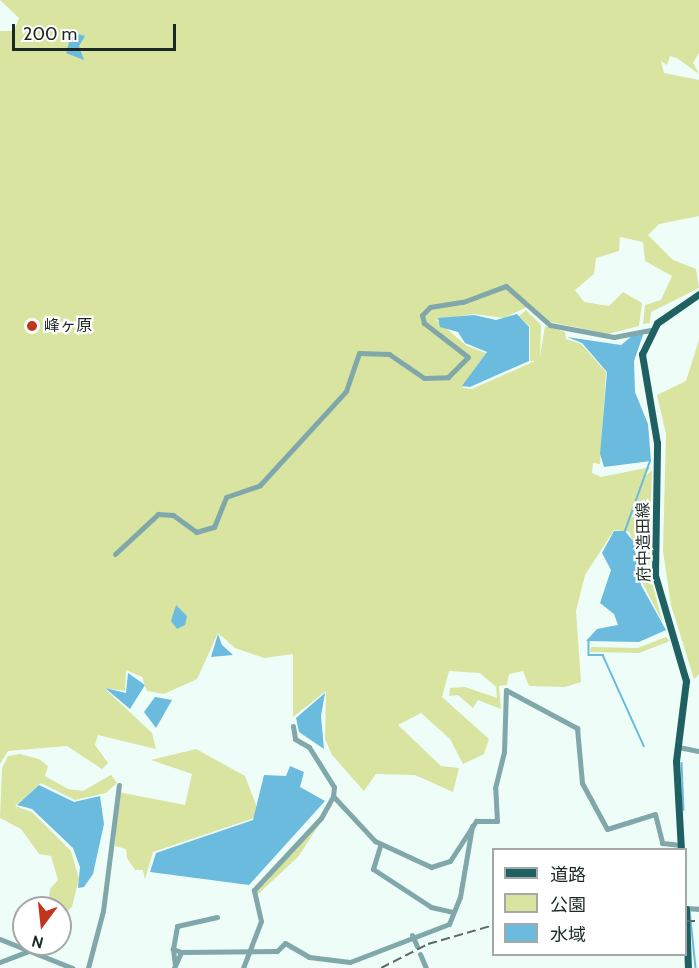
<!DOCTYPE html>
<html>
<head>
<meta charset="utf-8">
<style>
	body { margin:0 }
	#map { position:relative; width:699px; height:968px; overflow:hidden; background:#eefdf8; font-family:Cabin,"Noto Sans JP",sans-serif }
	div>[style] { position:absolute }
	.green>* { inset:0; background:#d8e4a0 }
	.water>* { inset:0; background:#6bbbdf }
	.stream>* { height:1.5px; margin:-0.75px; padding:0 0.75px; transform-origin:0.75px; border-radius:0.75px; background:#6bbbdf }
	.minor>* { height:5px; margin:-2.5px; padding:0 2.5px; transform-origin:2.5px; border-radius:2.5px; background:#80a7a9 }
	.major>* { height:7px; margin:-3.5px; padding:0 3.5px; transform-origin:3.5px; border-radius:3.5px; background:#1f6063 }
	.rail>* { height:1.5px; margin-top:-0.75px; transform-origin:0; background:repeating-linear-gradient(90deg,#5b6965 0 9px,transparent 0 13.5px) }
	.dots>* { width:16px; height:16px; translate:-50% -50%; box-sizing:border-box; border:3px solid #fff; border-radius:50% }
	span { translate:-50% -50%; white-space:nowrap; text-align:center; line-height:1.15; -webkit-text-stroke:4.5px #fff; paint-order:stroke }
	.poi-label { font-size:16px; color:#1b2925 }
	.left { translate:0 -50%; text-align:left }
	.street-label { font-size:16px; color:#1b2925 }
	.legend { position:absolute; left:492px; top:848px; width:195px; height:108px; box-sizing:border-box; background:#fff; border:2px solid #a4a9a8; margin:0; padding:8px 10px; list-style:none; font-size:18px; color:#1b2925 }
	.legend li { display:flex; align-items:center; gap:12px; height:30px }
	.legend b { width:30px; border:2px solid #a4a9a8 }
	.north { position:absolute; left:12px; top:896px; width:60px; height:60px; box-sizing:border-box; background:#fff; border:2px solid #a4a9a8; border-radius:50%; rotate:195deg; font-size:16px; font-weight:700; line-height:24px; text-align:center; color:#1b2925 }
	.north::after { content:''; display:block; margin:auto; width:21px; height:27px; background:#c1351f; clip-path:polygon(50% 0,100% 100%,50% 72%,0 100%) }
	.scale { position:absolute; left:12px; top:24px; width:164px; height:27px; box-sizing:border-box; border:3px solid #1b2925; border-top:0; padding-left:8px; font-size:18px; line-height:21px; white-space:nowrap; color:#1b2925; -webkit-text-stroke:4px #fff; paint-order:stroke }
</style>
</head>
<body>
<div id="map">
	<div class="green">
		<i style="clip-path:polygon(0 0,699px 0,699px 53px,693px 63px,699px 74px,677px 58px,670px 56px,667px 65px,661px 61px,664px 73px,699px 80px,699px 216px,659px 224px,648px 235px,673px 260px,696px 269px,699px 288px,651px 312px,650px 323px,643px 324px,645px 305px,661px 300px,672px 276px,645px 261px,643px 242px,620px 237px,619px 251px,596px 258px,594px 274px,575px 290px,584px 302px,609px 306px,623px 292px,642px 303px,639px 326px,608px 334px,546px 321px,531px 305px,504px 318px,474px 314px,436px 320px,467px 346px,486px 353px,462px 388px,472px 389px,535px 361px,530px 361px,530px 327px,519px 316px,526px 310px,541px 325px,540px 357px,545px 326px,565px 332px,566px 339px,581px 344px,606px 372px,600px 464px,593px 463px,592px 473px,601px 477px,651px 467px,641px 480px,652px 470px,649px 572px,663px 623px,640px 578px,630px 532px,614px 530px,585px 575px,576px 611px,581px 682px,565px 687px,529px 686px,523px 671px,509px 674px,507px 685px,499px 686px,501px 709px,478px 700px,473px 708px,458px 695px,449px 696px,450px 688px,465px 687px,497px 698px,496px 687px,480px 673px,449px 671px,442px 697px,489px 739px,484px 754px,463px 764px,450px 739px,421px 713px,398px 725px,441px 766px,459px 768px,453px 792px,415px 775px,376px 774px,364px 791px,332px 755px,325px 739px,326px 691px,293px 717px,293px 654px,264px 658px,235px 648px,218px 633px,197px 679px,164px 694px,147px 691px,142px 677px,126px 670px,125px 691px,104px 688px,152px 733px,156px 749px,98px 735px,95px 745px,108px 763px,102px 769px,67px 746px,8px 751px,0 764px,0 31px,14px 31px,19px 18px)"></i>
		<i style="clip-path:polygon(699px 340px,699px 674px,694px 679px,671px 605px,663px 551px,666px 434px,657px 395px,686px 381px)"></i>
		<i style="clip-path:polygon(666px 637px,670px 641px,639px 653px,590px 652px,591px 647px,638px 648px)"></i>
		<i style="clip-path:polygon(196px 749px,245px 776px,258px 810px,254px 818px,153px 852px,145px 879px,143px 870px,135px 870px,127px 858px,126px 849px,115px 846px,118px 792px,185px 805px,192px 774px,151px 760px)"></i>
		<i style="clip-path:polygon(20px 754px,39px 759px,48px 766px,45px 776px,68px 789px,83px 791px,111px 775px,117px 783px,106px 793px,75px 800px,41px 783px,15px 806px,32px 812px,71px 851px,79px 879px,72px 907px,65px 913px,48px 908px,50px 889px,58px 880px,51px 856px,39px 854px,21px 829px,0 818px,2px 768px,8px 756px)"></i>
		<i style="clip-path:polygon(332px 805px,298px 857px,256px 896px,258px 887px)"></i>
	</div>
	<div class="water">
		<i style="clip-path:polygon(78px 34px,85px 36px,79px 46px,84px 60px,66px 53px,71px 36px)"></i>
		<i style="clip-path:polygon(517px 314px,529px 327px,529px 361px,470px 387px,462px 386px,487px 352px,465px 343px,458px 332px,440px 327px,438px 318px,474px 315px,496px 320px)"></i>
		<i style="clip-path:polygon(638px 331px,643px 335px,634px 361px,635px 392px,648px 424px,651px 461px,604px 467px,600px 454px,607px 372px,582px 343px,567px 337px,621px 345px)"></i>
		<i style="clip-path:polygon(614px 531px,625px 531px,633px 541px,641px 585px,666px 630px,639px 642px,586px 641px,597px 629px,618px 625px,614px 614px,600px 603px,611px 570px,602px 553px)"></i>
		<i style="clip-path:polygon(176px 605px,187px 616px,185px 625px,177px 629px,171px 621px)"></i>
		<i style="clip-path:polygon(218px 634px,222px 645px,233px 655px,211px 657px)"></i>
		<i style="clip-path:polygon(128px 673px,145px 685px,130px 709px,105px 688px,126px 693px)"></i>
		<i style="clip-path:polygon(325px 693px,321px 716px,324px 749px,299px 732px,296px 718px)"></i>
		<i style="clip-path:polygon(155px 697px,172px 700px,156px 728px,144px 712px)"></i>
		<i style="clip-path:polygon(290px 766px,304px 772px,300px 787px,325px 801px,249px 885px,150px 872px,156px 853px,253px 820px,264px 775px,286px 776px)"></i>
		<i style="clip-path:polygon(39px 785px,74px 802px,100px 796px,104px 824px,93px 874px,84px 887px,78px 888px,80px 867px,73px 848px,32px 809px,17px 805px)"></i>
	</div>
	<div class="stream">
		<i style="left:625px;top:531px;width:74px;rotate:-70.3deg"></i>
		<i style="left:589px;top:641px;width:14px;rotate:90deg"></i>
		<i style="left:589px;top:655px;width:14px"></i>
		<i style="left:603px;top:655px;width:100px;rotate:65.7deg"></i>
		<i style="left:682px;top:763px;width:47px;rotate:87.6deg"></i>
		<i style="left:690px;top:910px;width:58px;rotate:84.1deg"></i>
	</div>
	<div class="minor">
		<i style="left:115px;top:554px;width:59px;rotate:-42.9deg"></i>
		<i style="left:158px;top:514px;width:15px;rotate:4deg"></i>
		<i style="left:173px;top:515px;width:29px;rotate:36deg"></i>
		<i style="left:196px;top:532px;width:19px;rotate:-16deg"></i>
		<i style="left:214px;top:527px;width:32px;rotate:-68deg"></i>
		<i style="left:226px;top:497px;width:36px;rotate:-19deg"></i>
		<i style="left:260px;top:485px;width:127px;rotate:-47.5deg"></i>
		<i style="left:346px;top:391px;width:40px;rotate:-71.1deg"></i>
		<i style="left:359px;top:353px;width:30px;rotate:2deg"></i>
		<i style="left:389px;top:354px;width:42px;rotate:34.4deg"></i>
		<i style="left:424px;top:378px;width:24px;rotate:-2deg"></i>
		<i style="left:448px;top:377px;width:28px;rotate:-45deg"></i>
		<i style="left:468px;top:357px;width:56px;rotate:-142.3deg"></i>
		<i style="left:424px;top:323px;width:8px;rotate:-104deg"></i>
		<i style="left:422px;top:315px;width:11px;rotate:-45deg"></i>
		<i style="left:430px;top:307px;width:33px;rotate:-9deg"></i>
		<i style="left:463px;top:302px;width:46px;rotate:-20.4deg"></i>
		<i style="left:506px;top:286px;width:59px;rotate:41.6deg"></i>
		<i style="left:550px;top:325px;width:65px;rotate:10.6deg"></i>
		<i style="left:614px;top:337px;width:37px;rotate:-11deg"></i>
		<i style="left:293px;top:726px;width:13px;rotate:81deg"></i>
		<i style="left:295px;top:739px;width:16px;rotate:30deg"></i>
		<i style="left:309px;top:747px;width:47px;rotate:58deg"></i>
		<i style="left:334px;top:787px;width:9px;rotate:96deg"></i>
		<i style="left:678px;top:747px;width:21px;rotate:11deg"></i>
		<i style="left:380px;top:846px;width:24px;rotate:107deg"></i>
		<i style="left:373px;top:869px;width:69px;rotate:33.2deg"></i>
		<i style="left:431px;top:907px;width:23px;rotate:13deg"></i>
		<i style="left:686px;top:908px;width:13px;rotate:4deg"></i>
		<i style="left:412px;top:935px;width:12px;rotate:66deg"></i>
		<i style="left:0;top:939px;width:78px;rotate:21.9deg"></i>
		<i style="left:173px;top:949px;width:16px;rotate:83deg"></i>
		<i style="left:181px;top:952px;width:9px;rotate:-159deg"></i>
		<i style="left:173px;top:949px;width:23px;rotate:-80deg"></i>
		<i style="left:177px;top:926px;width:41px;rotate:-12.7deg"></i>
		<i style="left:420px;top:954px;width:15px;rotate:67deg"></i>
		<i style="left:0;top:962px;width:31px;rotate:-21deg"></i>
		<i style="left:88px;top:968px;width:59px;rotate:-75.3deg"></i>
		<i style="left:103px;top:911px;width:127px;rotate:-82.8deg"></i>
		<i style="left:174px;top:968px;width:17px;rotate:-66deg"></i>
		<i style="left:181px;top:952px;width:96px;rotate:-0.6deg"></i>
		<i style="left:277px;top:951px;width:11px;rotate:-45deg"></i>
		<i style="left:285px;top:943px;width:28px;rotate:30deg"></i>
		<i style="left:309px;top:957px;width:41px;rotate:7deg"></i>
		<i style="left:350px;top:962px;width:106px;rotate:-21deg"></i>
		<i style="left:449px;top:924px;width:29px;rotate:-68deg"></i>
		<i style="left:460px;top:897px;width:72px;rotate:-80.4deg"></i>
		<i style="left:243px;top:968px;width:50px;rotate:-69deg"></i>
		<i style="left:261px;top:921px;width:32px;rotate:-103deg"></i>
		<i style="left:254px;top:890px;width:98px;rotate:-47.1deg"></i>
		<i style="left:321px;top:818px;width:25px;rotate:-61deg"></i>
		<i style="left:333px;top:796px;width:62px;rotate:47deg"></i>
		<i style="left:375px;top:841px;width:62px;rotate:24.9deg"></i>
		<i style="left:431px;top:867px;width:20px;rotate:-18deg"></i>
		<i style="left:450px;top:861px;width:48px;rotate:-57deg"></i>
		<i style="left:476px;top:821px;width:21px"></i>
		<i style="left:497px;top:821px;width:33px;rotate:-93deg"></i>
		<i style="left:495px;top:788px;width:37px;rotate:-76deg"></i>
		<i style="left:504px;top:752px;width:62px;rotate:-88.2deg"></i>
		<i style="left:506px;top:690px;width:81px;rotate:28.2deg"></i>
		<i style="left:577px;top:728px;width:55px;rotate:84.8deg"></i>
		<i style="left:582px;top:783px;width:52px;rotate:61.5deg"></i>
		<i style="left:607px;top:829px;width:50px;rotate:-17.4deg"></i>
		<i style="left:655px;top:814px;width:30px;rotate:76deg"></i>
		<i style="left:662px;top:843px;width:19px;rotate:6deg"></i>
	</div>
	<div class="major">
		<i style="left:681px;top:850px;width:89px;rotate:-93.2deg"></i>
		<i style="left:676px;top:761px;width:81px;rotate:-82.9deg"></i>
		<i style="left:686px;top:681px;width:110px;rotate:-106.3deg"></i>
		<i style="left:655px;top:575px;width:132px;rotate:-89.1deg"></i>
		<i style="left:657px;top:443px;width:90px;rotate:-99.6deg"></i>
		<i style="left:642px;top:354px;width:34px;rotate:-64deg"></i>
		<i style="left:657px;top:323px;width:51px;rotate:-34.6deg"></i>
		<i style="left:686px;top:909px;width:59px;rotate:88.1deg"></i>
	</div>
	<div class="rail">
		<i style="left:686px;top:921px;width:13px"></i>
		<i style="left:381px;top:968px;width:53px;rotate:-27.1deg"></i>
		<i style="left:428px;top:944px;width:69px;rotate:-16.1deg"></i>
	</div>
	<div class="dots">
		<i style="left:32px;top:326px;background:#c1351f"></i>
	</div>
	<div class="poi-label">
		<span class="left" style="left:44px;top:326px">峰ヶ原</span>
	</div>
	<div class="street-label">
		<span style="left:644px;top:542px;rotate:-91deg">府中造田線</span>
	</div>
	<ul class="legend">
	<li><b style="height:8px;background:#1f6063"></b>道路</li>
	<li><b style="height:16px;background:#d8e4a0"></b>公園</li>
	<li><b style="height:16px;background:#6bbbdf"></b>水域</li>
	</ul>
	<div class="north">N</div>
	<div class="scale">200 m</div>
</div>
</body>
</html>
